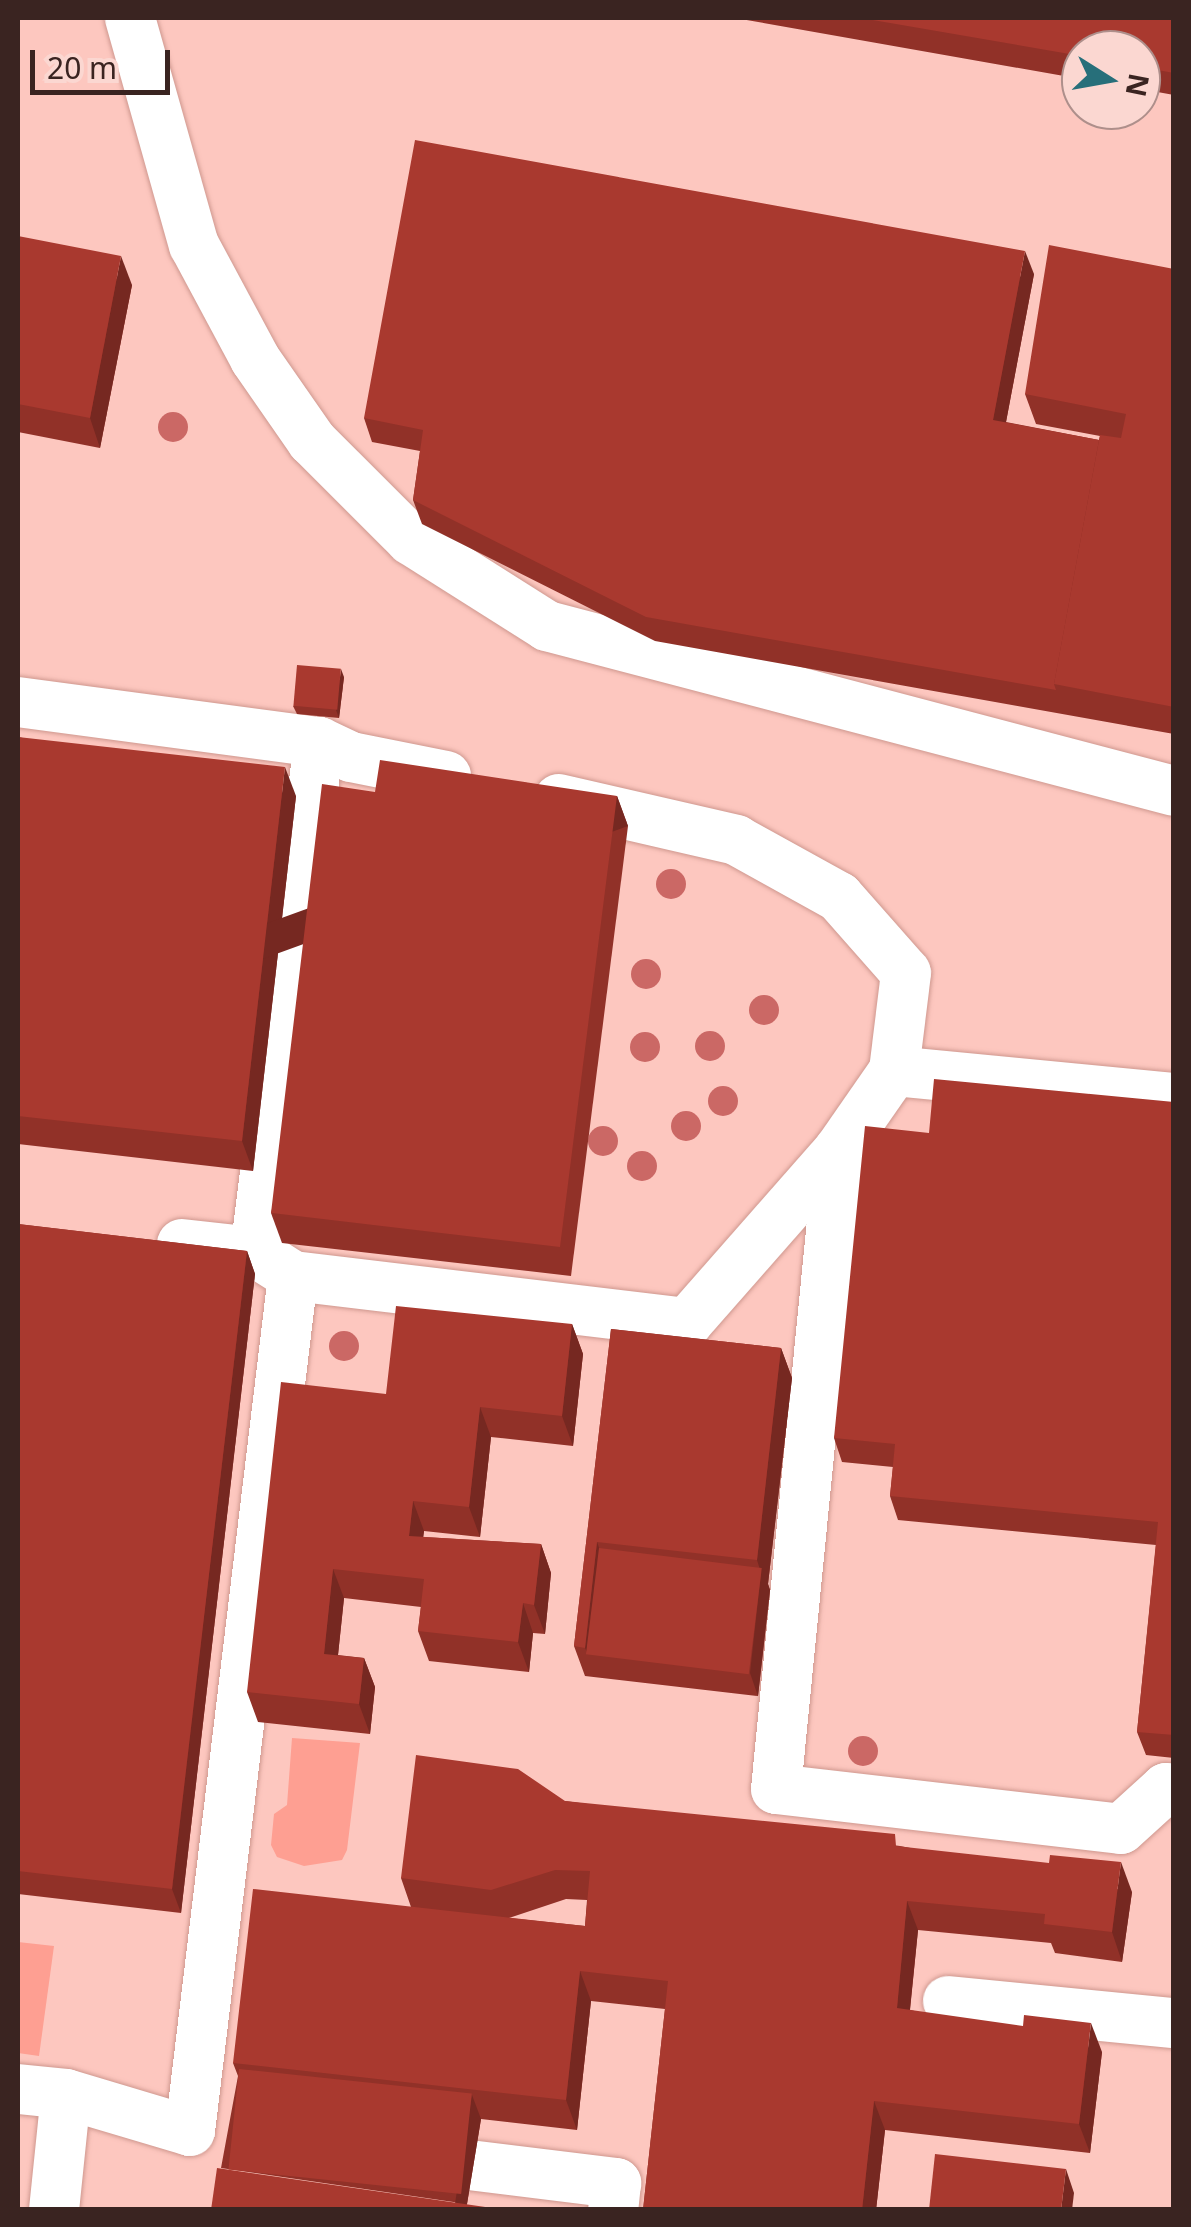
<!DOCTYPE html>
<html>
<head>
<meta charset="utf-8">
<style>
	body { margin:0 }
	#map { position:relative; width:1191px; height:2227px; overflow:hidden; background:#fbd7d1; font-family:"Noto Sans",sans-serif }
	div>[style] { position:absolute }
	.built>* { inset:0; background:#fdc7bf }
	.green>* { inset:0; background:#fe9f92 }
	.roads { filter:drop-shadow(0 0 2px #cf988f) drop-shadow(0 0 2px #cf988f) }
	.minor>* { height:50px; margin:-25px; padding:0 25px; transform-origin:25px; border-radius:25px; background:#fff }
	.trees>* { width:30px; height:30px; margin:-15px; border-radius:50%; background:#cb6865 }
	.wall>* { inset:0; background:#913128 }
	.shaded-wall>* { inset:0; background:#762821; transform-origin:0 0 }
	.building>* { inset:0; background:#a9392f; transform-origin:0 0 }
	span { translate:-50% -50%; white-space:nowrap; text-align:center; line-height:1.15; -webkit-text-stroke:10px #fbd7d1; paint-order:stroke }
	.frame { position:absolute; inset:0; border:20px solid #3a2421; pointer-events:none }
	.north { position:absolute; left:1061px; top:30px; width:100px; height:100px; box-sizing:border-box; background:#fbd7d1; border:2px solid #ae8f8b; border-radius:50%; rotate:101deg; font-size:28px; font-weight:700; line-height:40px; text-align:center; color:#3a2421 }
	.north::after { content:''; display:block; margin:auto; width:35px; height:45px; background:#276f7a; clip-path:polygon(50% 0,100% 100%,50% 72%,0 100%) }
	.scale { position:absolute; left:30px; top:50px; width:140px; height:45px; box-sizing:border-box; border:5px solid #3a2421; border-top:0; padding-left:12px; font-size:30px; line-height:35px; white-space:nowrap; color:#3a2421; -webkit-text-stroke:8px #fbd7d1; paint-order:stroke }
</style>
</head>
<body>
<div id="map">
	<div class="built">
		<i style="clip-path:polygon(evenodd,18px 18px,1173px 18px,1173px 2209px,18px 2209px,18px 18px,1081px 50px,1141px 50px,1141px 110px,1081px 110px,1081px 50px)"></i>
	</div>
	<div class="green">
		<i style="clip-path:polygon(292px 1738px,360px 1743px,347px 1850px,342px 1860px,304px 1866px,277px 1857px,271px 1845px,274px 1814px,287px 1805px)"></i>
		<i style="clip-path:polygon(18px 1942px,54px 1946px,39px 2056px,18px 2053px)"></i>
	</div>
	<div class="roads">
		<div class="minor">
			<i style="left:130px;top:18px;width:236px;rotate:74.3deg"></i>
			<i style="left:194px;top:245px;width:129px;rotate:61.8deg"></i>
			<i style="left:255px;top:359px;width:100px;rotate:55.2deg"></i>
			<i style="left:312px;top:441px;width:140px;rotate:45deg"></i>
			<i style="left:411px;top:540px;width:161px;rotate:32.3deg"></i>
			<i style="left:547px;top:626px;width:648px;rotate:14.74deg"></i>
			<i style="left:18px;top:702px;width:304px;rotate:7.6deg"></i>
			<i style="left:319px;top:742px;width:514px;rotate:97.15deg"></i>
			<i style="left:319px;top:742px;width:35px;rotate:25deg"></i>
			<i style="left:351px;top:757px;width:97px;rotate:11.3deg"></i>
			<i style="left:559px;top:799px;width:182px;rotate:13deg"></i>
			<i style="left:736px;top:840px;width:118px;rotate:29deg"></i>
			<i style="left:839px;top:897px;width:101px;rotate:48.6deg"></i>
			<i style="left:906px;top:973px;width:99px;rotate:97deg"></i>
			<i style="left:839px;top:1150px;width:642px;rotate:95.63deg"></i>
			<i style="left:776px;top:1789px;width:347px;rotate:6.6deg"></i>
			<i style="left:1121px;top:1829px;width:61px;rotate:-42.3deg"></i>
			<i style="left:1166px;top:1788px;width:8px;rotate:7deg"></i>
			<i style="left:182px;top:1244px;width:73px;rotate:6.3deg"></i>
			<i style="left:255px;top:1252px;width:45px;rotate:32.3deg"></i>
			<i style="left:293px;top:1276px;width:397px;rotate:6.8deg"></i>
			<i style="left:687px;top:1323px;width:230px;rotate:-48.7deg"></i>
			<i style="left:839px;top:1150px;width:96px;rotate:-55.2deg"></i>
			<i style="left:894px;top:1071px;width:281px;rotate:5.5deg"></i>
			<i style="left:948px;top:2001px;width:227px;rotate:5.6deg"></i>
			<i style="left:18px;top:2089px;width:48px;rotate:5.9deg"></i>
			<i style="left:66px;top:2094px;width:117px;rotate:95.9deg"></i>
			<i style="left:66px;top:2094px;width:129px;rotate:16.6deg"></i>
			<i style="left:190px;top:2131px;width:861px;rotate:-83.13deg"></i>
			<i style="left:404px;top:2157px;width:214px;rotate:7deg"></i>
			<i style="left:616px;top:2183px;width:27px;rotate:96deg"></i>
		</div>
	</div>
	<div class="trees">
		<i style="left:173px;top:427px"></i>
		<i style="left:671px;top:884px"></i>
		<i style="left:646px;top:974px"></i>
		<i style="left:764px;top:1010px"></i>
		<i style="left:710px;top:1046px"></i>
		<i style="left:645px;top:1047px"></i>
		<i style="left:723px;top:1101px"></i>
		<i style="left:686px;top:1126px"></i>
		<i style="left:603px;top:1141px"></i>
		<i style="left:642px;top:1166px"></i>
		<i style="left:344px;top:1346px"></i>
		<i style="left:863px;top:1751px"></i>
	</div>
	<div class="wall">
		<i style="clip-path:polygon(735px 18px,1174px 18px,1174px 95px,1141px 89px,1141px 50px,1081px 50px,1081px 79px)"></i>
		<i style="clip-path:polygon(18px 236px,132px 285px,100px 448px,18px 432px)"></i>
		<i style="clip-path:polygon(1174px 269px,1174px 734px,655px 641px,422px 524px,413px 500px,420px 451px,372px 442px,364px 418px,1034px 274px,1006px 422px,1099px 440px,1100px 436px,1036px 424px,1025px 394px)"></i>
		<i style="clip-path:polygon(344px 677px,339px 718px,297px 714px,293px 706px)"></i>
		<i style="clip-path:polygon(18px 737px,296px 796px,253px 1171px,18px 1144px)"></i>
		<i style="clip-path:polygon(375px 792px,617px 796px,628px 826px,571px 1276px,282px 1243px,271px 1213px)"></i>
		<i style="clip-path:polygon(1174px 1102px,1174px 1758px,1146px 1755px,1137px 1732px,1156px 1545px,898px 1520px,890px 1496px,893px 1467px,842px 1462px,834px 1438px,929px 1133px)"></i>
		<i style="clip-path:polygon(18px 1224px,247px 1251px,255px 1274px,181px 1913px,18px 1894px)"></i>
		<i style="clip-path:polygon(572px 1324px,583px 1354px,573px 1446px,491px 1437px,480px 1537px,424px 1531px,423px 1537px,541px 1544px,551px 1573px,545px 1634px,533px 1633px,529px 1672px,429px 1661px,418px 1631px,421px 1607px,344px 1598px,338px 1655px,364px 1658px,375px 1687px,370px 1734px,258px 1722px,247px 1692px,386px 1394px)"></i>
		<i style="clip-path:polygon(611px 1329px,781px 1348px,792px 1378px,768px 1584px,770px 1590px,758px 1696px,585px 1676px,574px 1646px)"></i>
		<i style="clip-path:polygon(evenodd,565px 1801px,900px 1846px,1132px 1892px,1122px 1962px,1055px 1953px,1051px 1943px,918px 1930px,910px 2010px,1102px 2052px,1090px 2153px,885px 2130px,876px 2210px,643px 2210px,665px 2009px,591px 2001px,577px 2130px,481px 2119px,467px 2204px,221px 2168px,238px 2076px,233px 2063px,411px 1907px,401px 1878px,565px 1801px,566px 1899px,587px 1900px,585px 1926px,509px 1918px,566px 1899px)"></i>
	</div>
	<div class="shaded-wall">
		<i style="clip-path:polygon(1025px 251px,1034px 274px,1002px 443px,993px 420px)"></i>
		<i style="clip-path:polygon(121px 256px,132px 285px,100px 448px,90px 418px)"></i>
		<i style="clip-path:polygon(341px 669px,344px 677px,339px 718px,336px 710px)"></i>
		<i style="clip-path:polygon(285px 767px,296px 796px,253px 1171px,242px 1141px)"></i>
		<i style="left:617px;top:796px;width:32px;height:455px;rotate:70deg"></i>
		<i style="clip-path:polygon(247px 1251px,255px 1274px,181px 1913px,172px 1889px)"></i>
		<i style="clip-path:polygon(572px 1324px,583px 1354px,573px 1446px,562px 1416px)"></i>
		<i style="clip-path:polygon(781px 1348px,792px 1378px,768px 1584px,770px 1590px,758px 1696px,750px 1673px,761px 1573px,757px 1560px)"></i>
		<i style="clip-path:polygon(480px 1407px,491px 1437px,480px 1537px,469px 1507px)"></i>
		<i style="clip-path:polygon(413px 1501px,424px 1531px,420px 1565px,409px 1536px)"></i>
		<i style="clip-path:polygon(597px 1542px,608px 1572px,588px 1654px,585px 1648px)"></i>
		<i style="clip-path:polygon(541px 1544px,551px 1573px,545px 1634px,534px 1605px)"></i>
		<i style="clip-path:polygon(333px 1569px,344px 1598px,335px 1683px,324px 1654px)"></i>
		<i style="clip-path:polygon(523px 1603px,533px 1633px,529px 1672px,518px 1642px)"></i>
		<i style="clip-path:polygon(364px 1658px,375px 1687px,370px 1734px,359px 1704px)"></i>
		<i style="clip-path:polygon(1121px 1862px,1132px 1892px,1122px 1962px,1112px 1932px)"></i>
		<i style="clip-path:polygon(907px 1901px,918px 1930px,907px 2038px,897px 2008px)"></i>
		<i style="clip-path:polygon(580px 1971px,591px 2001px,577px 2130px,566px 2100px)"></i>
		<i style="clip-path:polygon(1091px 2023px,1102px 2052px,1090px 2153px,1079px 2124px)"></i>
		<i style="clip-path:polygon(472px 2095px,481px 2119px,466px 2210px,454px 2210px)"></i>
		<i style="clip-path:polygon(874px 2101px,885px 2130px,876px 2210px,862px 2210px)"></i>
		<i style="clip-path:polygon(1066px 2169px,1074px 2193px,1072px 2210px,1061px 2210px)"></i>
	</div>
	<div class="building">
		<i style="clip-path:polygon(861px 18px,1174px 18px,1174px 73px,1141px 67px,1141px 50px,1081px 50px,1081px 56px)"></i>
		<i style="clip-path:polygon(415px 140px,1025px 251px,993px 420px,1099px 440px,1054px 684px,1056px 690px,646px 617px,413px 500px,423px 430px,364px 418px)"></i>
		<i style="clip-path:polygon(18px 236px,121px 256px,90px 418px,18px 404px)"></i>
		<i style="clip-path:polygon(1049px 245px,1174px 269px,1174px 707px,1054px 684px,1100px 435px,1121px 438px,1126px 414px,1025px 394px)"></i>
		<i style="left:297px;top:665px;width:44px;height:41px;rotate:5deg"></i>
		<i style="clip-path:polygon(18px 737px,285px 767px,242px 1141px,18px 1116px)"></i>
		<i style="clip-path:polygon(380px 760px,617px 796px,560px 1247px,271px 1213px,322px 784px,375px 792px)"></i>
		<i style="clip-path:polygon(934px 1079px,1174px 1102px,1174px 1735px,1137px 1732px,1158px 1522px,890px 1496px,895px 1444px,834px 1438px,865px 1126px,929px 1133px)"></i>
		<i style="clip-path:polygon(18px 1224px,247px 1251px,172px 1889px,18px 1871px)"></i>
		<i style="clip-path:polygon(396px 1306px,572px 1324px,562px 1416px,480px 1407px,469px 1507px,413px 1501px,409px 1536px,541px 1544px,534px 1605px,523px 1603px,518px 1642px,418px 1631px,424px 1579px,333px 1569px,324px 1654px,364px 1658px,359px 1704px,247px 1692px,281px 1382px,386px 1394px)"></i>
		<i style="clip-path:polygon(611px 1329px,781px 1348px,757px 1560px,597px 1542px,585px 1648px,574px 1646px)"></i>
		<i style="left:599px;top:1548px;width:164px;height:107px;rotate:7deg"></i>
		<i style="clip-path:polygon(416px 1755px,518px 1769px,565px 1801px,895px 1834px,896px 1846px,1049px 1863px,1050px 1855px,1121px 1862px,1112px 1932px,1044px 1924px,1045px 1914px,907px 1901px,897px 2008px,1023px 2026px,1024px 2015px,1091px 2023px,1079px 2124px,874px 2101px,862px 2210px,643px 2210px,668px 1981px,580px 1971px,566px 2100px,233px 2063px,253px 1889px,585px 1926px,590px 1871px,555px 1870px,491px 1890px,401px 1878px)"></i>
		<i style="left:239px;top:2069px;width:234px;height:101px;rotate:6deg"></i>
		<i style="clip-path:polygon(935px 2154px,1066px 2169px,1061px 2210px,929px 2210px)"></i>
		<i style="clip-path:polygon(217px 2168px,506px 2210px,211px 2210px)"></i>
	</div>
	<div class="frame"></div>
	<div class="north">N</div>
	<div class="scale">20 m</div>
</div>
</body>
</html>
